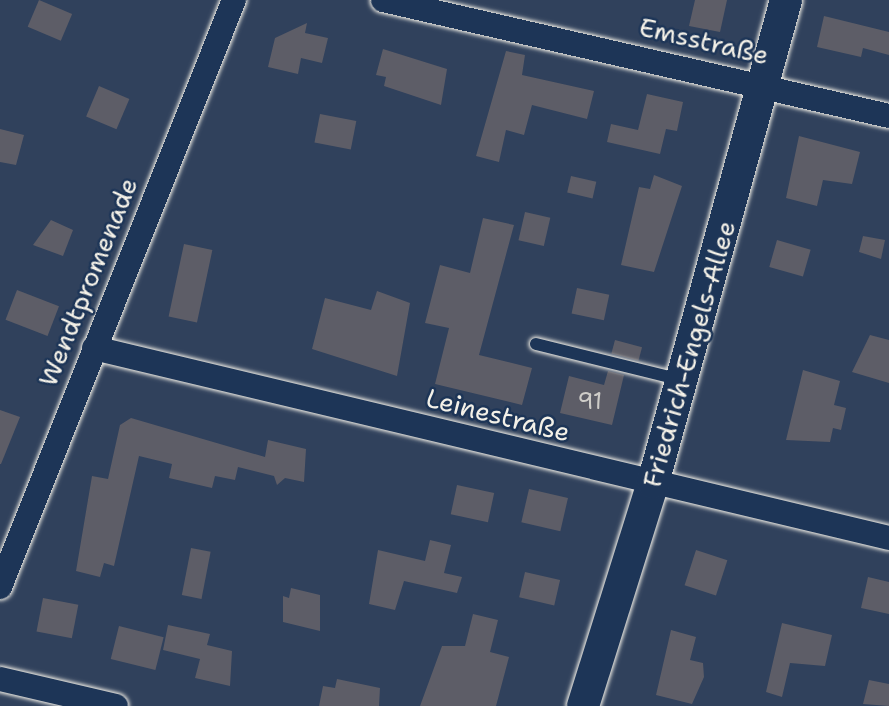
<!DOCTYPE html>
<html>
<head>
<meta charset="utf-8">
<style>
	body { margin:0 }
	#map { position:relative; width:889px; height:706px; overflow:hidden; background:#30415c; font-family:"Shantell Sans",sans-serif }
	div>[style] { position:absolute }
	.building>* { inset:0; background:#5d5d67; transform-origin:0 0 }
	.roads { filter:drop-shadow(0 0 2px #f4f1e8) drop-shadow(0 0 2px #f4f1e8) }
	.service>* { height:12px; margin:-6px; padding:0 6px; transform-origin:6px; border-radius:6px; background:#1d3557 }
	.minor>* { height:24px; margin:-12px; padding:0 12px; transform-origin:12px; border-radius:12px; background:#1d3557 }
	.tertiary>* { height:32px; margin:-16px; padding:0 16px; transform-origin:16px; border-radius:16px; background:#1d3557 }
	span { translate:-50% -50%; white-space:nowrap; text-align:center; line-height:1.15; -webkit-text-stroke:5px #1d3557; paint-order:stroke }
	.number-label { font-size:23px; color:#ceccc8 }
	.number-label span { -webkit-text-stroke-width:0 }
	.street-label { font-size:26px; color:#f4f1e8 }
</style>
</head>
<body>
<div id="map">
	<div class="building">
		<i style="left:39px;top:0;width:36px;height:29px;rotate:23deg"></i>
		<i style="clip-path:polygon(695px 0,727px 0,720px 32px,689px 26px)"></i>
		<i style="clip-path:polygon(824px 16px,889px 32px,889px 55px,863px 48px,861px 57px,817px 47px)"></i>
		<i style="clip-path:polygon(307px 23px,305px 33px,328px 38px,322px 63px,301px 58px,298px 74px,268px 67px,275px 38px)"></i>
		<i style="clip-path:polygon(383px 49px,447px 69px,441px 105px,384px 86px,386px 77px,376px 75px)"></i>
		<i style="clip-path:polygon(506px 51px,525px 55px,522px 75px,594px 91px,587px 119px,532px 105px,524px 135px,506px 130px,499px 162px,476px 156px)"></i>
		<i style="left:99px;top:86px;width:33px;height:33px;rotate:23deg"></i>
		<i style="clip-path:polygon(647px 94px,683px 102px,677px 131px,666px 129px,660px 154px,607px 142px,611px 124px,638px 130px)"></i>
		<i style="left:320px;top:114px;width:37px;height:29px;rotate:11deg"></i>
		<i style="clip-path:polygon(0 129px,24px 135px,16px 165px,0 162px)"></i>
		<i style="clip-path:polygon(799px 136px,860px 152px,852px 184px,823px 180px,817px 206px,786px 198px)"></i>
		<i style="clip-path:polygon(654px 175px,682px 186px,654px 272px,621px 265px,639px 187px,650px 189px)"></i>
		<i style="left:571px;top:176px;width:26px;height:17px;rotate:13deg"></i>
		<i style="left:525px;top:212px;width:26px;height:29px;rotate:13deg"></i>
		<i style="clip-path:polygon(483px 218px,514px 225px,479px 355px,532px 368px,522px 405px,435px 384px,449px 328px,425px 323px,440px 265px,470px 273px)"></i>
		<i style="clip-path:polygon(51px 220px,73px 230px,63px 256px,33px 245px)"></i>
		<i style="clip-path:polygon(863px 236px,885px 240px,881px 259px,859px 252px)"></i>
		<i style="left:777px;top:240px;width:35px;height:28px;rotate:16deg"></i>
		<i style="left:184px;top:244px;width:29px;height:74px;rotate:12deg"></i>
		<i style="left:577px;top:288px;width:33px;height:26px;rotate:12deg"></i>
		<i style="left:17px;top:290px;width:45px;height:32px;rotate:21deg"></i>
		<i style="clip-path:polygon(377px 291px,410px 303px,397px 376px,312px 349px,325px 298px,371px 310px)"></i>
		<i style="clip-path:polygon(870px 335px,889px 340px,889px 383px,852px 372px)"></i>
		<i style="left:615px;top:340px;width:28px;height:14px;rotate:15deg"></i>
		<i style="clip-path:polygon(803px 370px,840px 381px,834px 405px,846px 408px,841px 430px,833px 428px,830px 442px,786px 440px)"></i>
		<i style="clip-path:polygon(608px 371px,624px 375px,612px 425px,560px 413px,569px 376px,604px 385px)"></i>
		<i style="clip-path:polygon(0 410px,20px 417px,1px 464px,0 464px)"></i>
		<i style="clip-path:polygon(131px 418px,265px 457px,268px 440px,306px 449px,304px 482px,285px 478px,277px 485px,274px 476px,238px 467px,235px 480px,215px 476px,212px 488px,169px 478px,172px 464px,139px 456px,114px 566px,104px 563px,100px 577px,76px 571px,92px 476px,108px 479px,120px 425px)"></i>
		<i style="left:457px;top:485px;width:38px;height:30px;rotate:12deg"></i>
		<i style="left:529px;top:489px;width:40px;height:34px;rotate:13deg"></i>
		<i style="clip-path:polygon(430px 540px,451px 545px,444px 573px,462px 577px,457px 593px,404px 581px,395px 610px,369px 604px,378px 550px,425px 561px)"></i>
		<i style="left:191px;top:548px;width:20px;height:48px;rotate:11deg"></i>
		<i style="left:696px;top:550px;width:33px;height:37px;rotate:18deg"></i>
		<i style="left:525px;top:572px;width:36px;height:26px;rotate:13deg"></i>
		<i style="clip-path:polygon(868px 577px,889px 582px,889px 614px,861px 608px)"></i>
		<i style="clip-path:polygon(291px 588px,320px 595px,320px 631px,283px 622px,283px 596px,289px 598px)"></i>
		<i style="left:43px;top:598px;width:36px;height:34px;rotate:11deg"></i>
		<i style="clip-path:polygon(473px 614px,498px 620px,490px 652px,509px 657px,496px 706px,420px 706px,442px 646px,465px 646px)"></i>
		<i style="clip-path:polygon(782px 623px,832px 635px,825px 666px,790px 663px,782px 697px,766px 692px)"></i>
		<i style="clip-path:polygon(168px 625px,210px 634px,207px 645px,232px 651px,230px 686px,195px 678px,200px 659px,163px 650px)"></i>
		<i style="left:119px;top:626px;width:46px;height:34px;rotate:14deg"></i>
		<i style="clip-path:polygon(671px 630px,696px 637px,690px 660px,703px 663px,704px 677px,692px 704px,656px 695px)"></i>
		<i style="clip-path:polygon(337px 679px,380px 688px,379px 706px,319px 706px,323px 686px,335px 688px)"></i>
		<i style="clip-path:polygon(869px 680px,889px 684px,889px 706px,863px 704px)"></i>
	</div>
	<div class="roads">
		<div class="service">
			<i style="left:536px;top:344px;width:150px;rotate:13.9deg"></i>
		</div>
		<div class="minor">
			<i style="left:383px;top:0;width:519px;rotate:12.91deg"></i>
			<i style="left:94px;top:348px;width:817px;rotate:13.44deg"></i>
			<i style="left:0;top:587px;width:632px;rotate:-68.27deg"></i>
			<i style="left:0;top:679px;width:119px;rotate:13.1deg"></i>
		</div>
		<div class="tertiary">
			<i style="left:583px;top:706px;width:234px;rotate:-72.6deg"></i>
			<i style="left:653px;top:483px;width:501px;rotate:-74.6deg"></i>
		</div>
	</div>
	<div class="number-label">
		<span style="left:590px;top:401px">91</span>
	</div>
	<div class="street-label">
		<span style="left:704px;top:41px;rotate:13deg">Emsstraße</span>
		<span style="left:88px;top:282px;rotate:-68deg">Wendtpromenade</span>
		<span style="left:689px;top:354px;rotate:-74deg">Friedrich-Engels-Allee</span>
		<span style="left:498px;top:415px;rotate:14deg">Leinestraße</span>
	</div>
</div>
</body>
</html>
